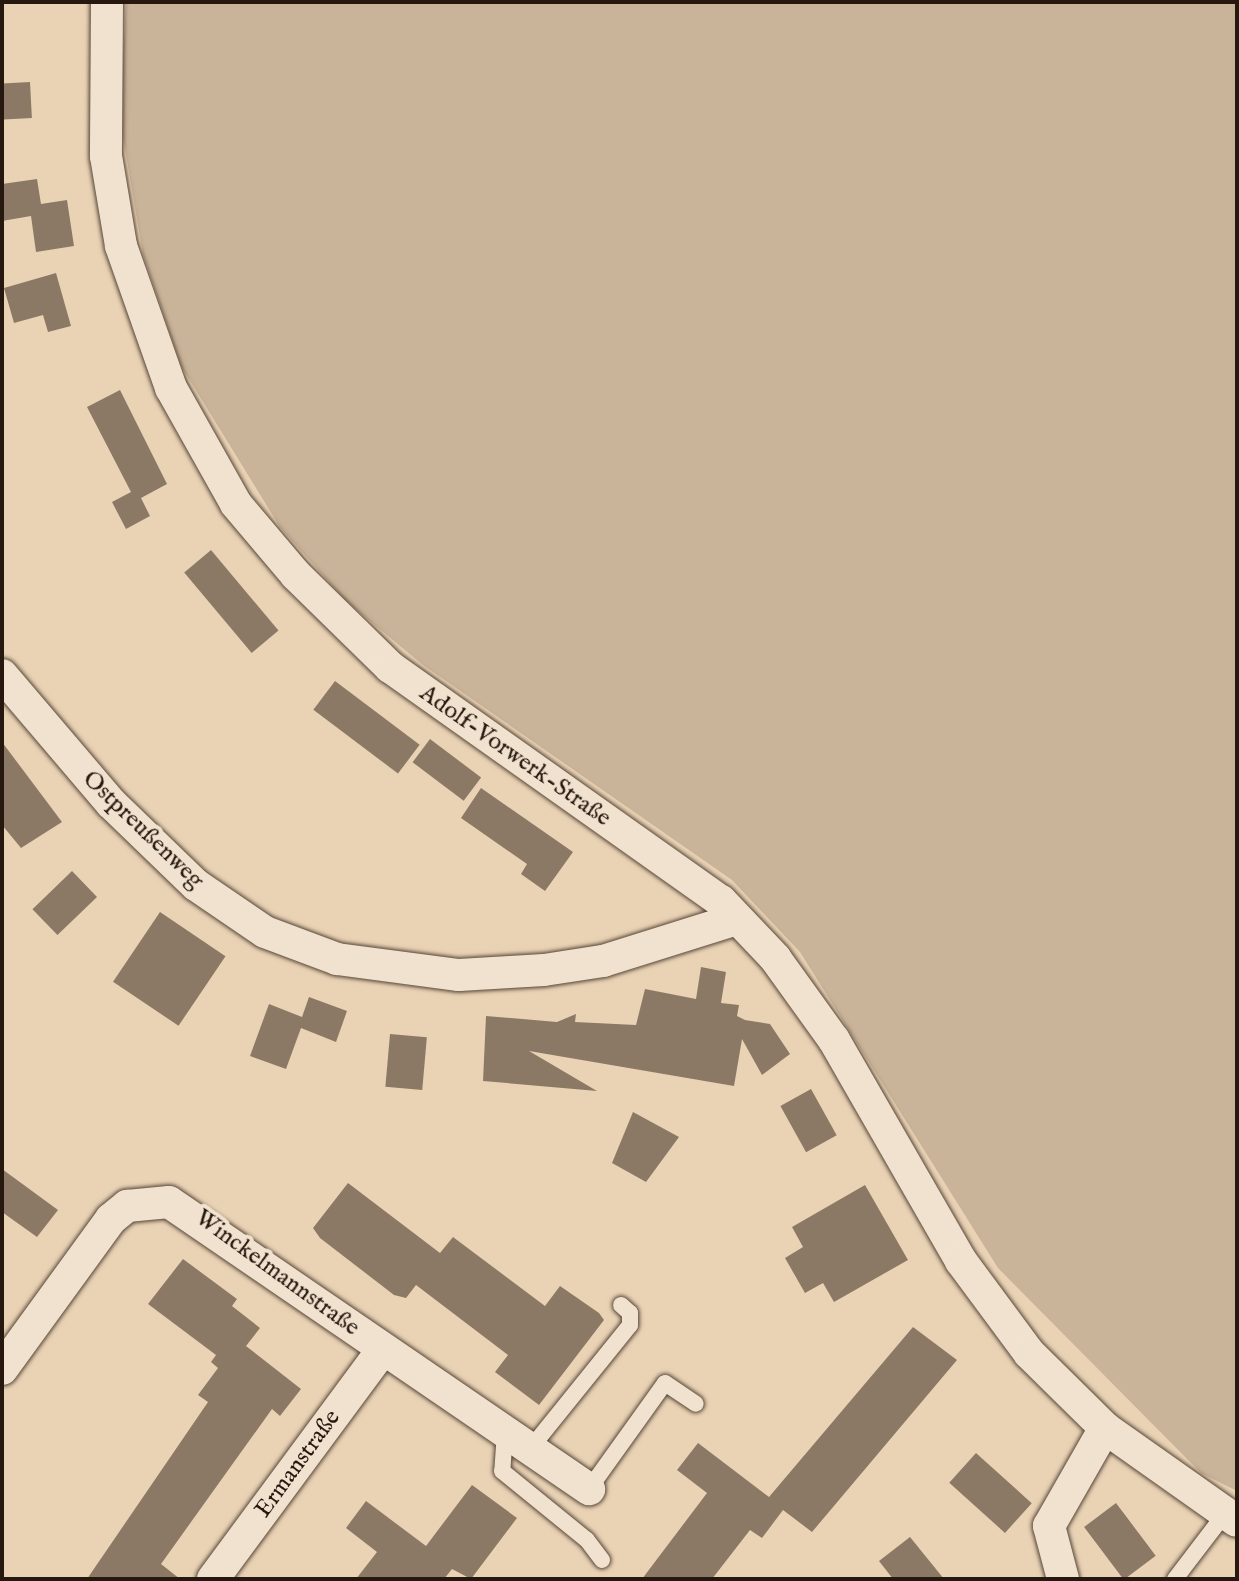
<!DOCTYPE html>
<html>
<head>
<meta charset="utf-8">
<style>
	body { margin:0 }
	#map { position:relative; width:1239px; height:1581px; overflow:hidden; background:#ead3b5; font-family:"IM FELL English",serif }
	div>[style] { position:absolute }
	.green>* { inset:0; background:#c9b399 }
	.building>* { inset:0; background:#8c7965; transform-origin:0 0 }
	.roads { filter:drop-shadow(0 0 2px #574638) drop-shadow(0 0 2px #574638) }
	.service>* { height:16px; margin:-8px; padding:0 8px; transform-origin:8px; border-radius:8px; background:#f1e2cf }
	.minor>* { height:32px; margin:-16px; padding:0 16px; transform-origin:16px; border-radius:16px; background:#f1e2cf }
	span { translate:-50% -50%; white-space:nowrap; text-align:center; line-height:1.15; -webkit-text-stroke:8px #f1e2cf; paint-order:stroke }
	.street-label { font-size:24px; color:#26170f }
	.frame { position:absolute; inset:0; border:4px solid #26170f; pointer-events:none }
</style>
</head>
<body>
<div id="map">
	<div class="green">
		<i style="clip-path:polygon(126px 2px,1237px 2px,1237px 1491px,1201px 1473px,998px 1268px,800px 952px,732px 880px,423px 665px,346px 601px,280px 527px,181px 366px,143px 254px,120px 119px)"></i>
	</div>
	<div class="building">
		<i style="left:30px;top:82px;width:36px;height:28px;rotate:87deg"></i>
		<i style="clip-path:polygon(37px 179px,41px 204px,67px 200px,74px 246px,36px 252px,31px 216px,2px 221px,2px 184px)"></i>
		<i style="clip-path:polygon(56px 273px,71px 326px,48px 332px,43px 315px,14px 323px,4px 288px)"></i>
		<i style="clip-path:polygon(120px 390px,167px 484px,141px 498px,150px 516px,126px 529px,112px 502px,131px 492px,87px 407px)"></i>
		<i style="left:211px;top:550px;width:105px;height:35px;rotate:50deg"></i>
		<i style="left:335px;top:681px;width:106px;height:36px;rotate:37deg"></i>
		<i style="left:430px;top:739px;width:64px;height:29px;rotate:37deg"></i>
		<i style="clip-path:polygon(2px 742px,62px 822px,21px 848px,2px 825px)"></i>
		<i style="clip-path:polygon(481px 788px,573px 852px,545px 891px,521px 874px,527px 864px,461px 818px)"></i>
		<i style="left:72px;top:871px;width:36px;height:55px;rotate:46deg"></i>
		<i style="left:160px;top:912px;width:79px;height:84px;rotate:34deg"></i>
		<i style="clip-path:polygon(701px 967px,726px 972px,721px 1003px,739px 1005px,737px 1016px,745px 1020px,770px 1024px,790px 1054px,762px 1075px,742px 1039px,734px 1086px,529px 1051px,597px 1091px,483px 1081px,486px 1016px,557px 1022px,576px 1014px,575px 1022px,636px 1025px,645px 989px,696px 999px)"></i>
		<i style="clip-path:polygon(309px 997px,347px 1011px,336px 1042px,301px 1028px,286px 1069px,250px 1056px,269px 1004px,302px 1017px)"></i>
		<i style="left:390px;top:1034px;width:37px;height:53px;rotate:5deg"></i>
		<i style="left:811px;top:1089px;width:53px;height:35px;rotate:61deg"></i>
		<i style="clip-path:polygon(633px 1112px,679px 1137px,646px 1182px,612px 1163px)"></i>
		<i style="clip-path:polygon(2px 1169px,58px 1210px,37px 1237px,2px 1212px)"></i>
		<i style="clip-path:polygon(348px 1183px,440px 1253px,453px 1237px,545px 1306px,560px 1286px,599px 1313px,604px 1320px,539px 1405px,495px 1372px,508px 1355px,416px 1285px,406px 1298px,394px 1295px,320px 1238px,313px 1228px)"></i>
		<i style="clip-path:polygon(865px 1185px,908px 1260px,834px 1302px,823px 1283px,805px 1293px,785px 1258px,803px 1247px,792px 1227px)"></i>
		<i style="clip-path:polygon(183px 1259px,237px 1299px,232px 1306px,260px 1328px,246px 1346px,301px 1389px,280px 1416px,272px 1409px,161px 1564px,180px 1579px,87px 1579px,208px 1402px,198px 1395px,218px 1368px,211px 1362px,216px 1355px,148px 1304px)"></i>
		<i style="clip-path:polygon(913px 1327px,957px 1360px,812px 1532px,783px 1510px,762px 1538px,750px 1530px,712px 1579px,642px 1579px,707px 1493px,677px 1470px,698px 1443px,769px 1497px)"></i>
		<i style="left:976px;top:1453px;width:75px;height:40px;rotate:42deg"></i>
		<i style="clip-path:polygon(472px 1485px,517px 1518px,471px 1579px,452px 1569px,444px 1579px,356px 1579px,377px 1552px,346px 1528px,366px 1501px,426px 1546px)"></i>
		<i style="left:1116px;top:1503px;width:66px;height:40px;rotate:53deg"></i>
		<i style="clip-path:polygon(910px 1537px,944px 1579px,893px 1579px,879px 1561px)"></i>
	</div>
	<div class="roads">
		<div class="service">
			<i style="left:505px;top:1432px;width:39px;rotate:94deg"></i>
			<i style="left:502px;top:1471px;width:109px;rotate:39.1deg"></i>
			<i style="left:587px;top:1540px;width:25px;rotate:53deg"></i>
			<i style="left:530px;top:1449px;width:159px;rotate:-51.1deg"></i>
			<i style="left:630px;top:1325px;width:12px;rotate:-90deg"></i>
			<i style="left:630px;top:1313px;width:12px;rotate:-138deg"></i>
			<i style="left:589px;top:1489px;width:130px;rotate:-54.4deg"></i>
			<i style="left:665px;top:1383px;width:37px;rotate:34deg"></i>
			<i style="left:1175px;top:1579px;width:81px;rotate:-52.6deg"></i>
		</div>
		<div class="minor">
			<i style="left:107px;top:2px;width:154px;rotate:90.4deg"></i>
			<i style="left:106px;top:156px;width:91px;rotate:80.5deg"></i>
			<i style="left:121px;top:246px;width:151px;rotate:70.6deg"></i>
			<i style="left:171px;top:388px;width:133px;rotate:60.7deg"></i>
			<i style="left:236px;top:504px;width:93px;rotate:49.8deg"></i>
			<i style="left:296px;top:575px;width:132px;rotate:44.4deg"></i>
			<i style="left:390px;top:667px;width:405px;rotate:35.3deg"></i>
			<i style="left:721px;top:901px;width:79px;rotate:46.5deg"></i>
			<i style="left:775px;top:958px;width:101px;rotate:54.3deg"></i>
			<i style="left:834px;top:1040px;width:255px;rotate:60.1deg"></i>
			<i style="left:961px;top:1261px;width:114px;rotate:53.5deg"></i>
			<i style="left:1029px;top:1353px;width:107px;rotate:44.6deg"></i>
			<i style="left:1105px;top:1428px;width:161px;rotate:35.2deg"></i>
			<i style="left:2px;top:675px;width:168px;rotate:49.6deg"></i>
			<i style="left:111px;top:803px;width:118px;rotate:44deg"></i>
			<i style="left:196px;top:885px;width:83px;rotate:34.3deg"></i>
			<i style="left:265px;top:932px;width:77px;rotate:20.6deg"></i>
			<i style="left:337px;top:959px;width:123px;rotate:7.5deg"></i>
			<i style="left:459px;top:975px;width:85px;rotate:-3.4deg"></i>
			<i style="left:544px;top:970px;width:60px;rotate:-8.7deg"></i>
			<i style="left:603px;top:961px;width:137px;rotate:-17.4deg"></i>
			<i style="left:2px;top:1369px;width:185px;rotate:-54deg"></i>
			<i style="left:111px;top:1219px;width:21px;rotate:-39deg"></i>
			<i style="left:127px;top:1206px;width:42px;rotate:-5.4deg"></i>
			<i style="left:169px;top:1202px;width:509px;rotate:34.35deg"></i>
			<i style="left:213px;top:1579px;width:286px;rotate:-53.5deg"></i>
			<i style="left:1063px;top:1579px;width:55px;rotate:-104.8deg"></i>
			<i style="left:1049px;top:1526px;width:113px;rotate:-60.3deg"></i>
		</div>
	</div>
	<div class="street-label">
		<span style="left:515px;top:756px;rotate:35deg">Adolf-Vorwerk-Straße</span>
		<span style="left:143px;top:830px;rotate:44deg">Ostpreußenweg</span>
		<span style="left:277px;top:1273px;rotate:36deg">Winckelmannstraße</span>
		<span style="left:298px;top:1464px;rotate:-54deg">Ermanstraße</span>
	</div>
	<div class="frame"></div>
</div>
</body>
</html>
